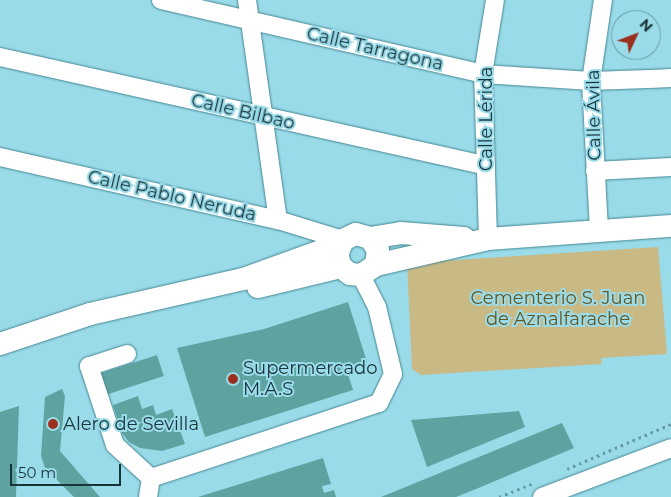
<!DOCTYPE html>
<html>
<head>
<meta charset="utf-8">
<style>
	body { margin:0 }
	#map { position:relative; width:671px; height:497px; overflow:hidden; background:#9adbe9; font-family:Montserrat,sans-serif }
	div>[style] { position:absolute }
	.green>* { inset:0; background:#c9b985 }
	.building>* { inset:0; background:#5fa3a0; transform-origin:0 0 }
	.path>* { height:2.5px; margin-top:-1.25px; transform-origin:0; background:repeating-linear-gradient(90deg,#679aa5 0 2.5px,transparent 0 6.5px) }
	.roads { filter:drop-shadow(0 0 1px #468794) drop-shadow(0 0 1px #468794) }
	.minor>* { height:18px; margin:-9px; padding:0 9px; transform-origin:9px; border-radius:9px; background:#fff }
	.tertiary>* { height:22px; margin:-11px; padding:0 11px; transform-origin:11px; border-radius:11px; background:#fff }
	.dots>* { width:14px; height:14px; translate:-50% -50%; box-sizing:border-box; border:2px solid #9adbe9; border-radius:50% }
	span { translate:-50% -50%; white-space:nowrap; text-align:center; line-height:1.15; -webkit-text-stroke:4px #9adbe9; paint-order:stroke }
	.street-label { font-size:18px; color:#183339 }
	.park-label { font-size:18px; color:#66551c }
	.poi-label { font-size:18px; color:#183339 }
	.left { translate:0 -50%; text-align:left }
	.north { position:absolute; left:611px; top:10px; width:50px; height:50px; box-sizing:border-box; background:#9adbe9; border:1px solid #6698a3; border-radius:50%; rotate:47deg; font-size:14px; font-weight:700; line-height:20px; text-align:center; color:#183339 }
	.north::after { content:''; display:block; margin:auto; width:18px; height:22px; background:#9a301d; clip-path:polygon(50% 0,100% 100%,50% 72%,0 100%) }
	.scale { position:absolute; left:10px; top:464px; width:111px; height:22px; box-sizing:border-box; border:2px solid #183339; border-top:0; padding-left:6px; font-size:15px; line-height:18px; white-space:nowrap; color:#183339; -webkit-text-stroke:4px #9adbe9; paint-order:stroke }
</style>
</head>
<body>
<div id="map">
	<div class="green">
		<i style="clip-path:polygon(658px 247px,667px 354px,601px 358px,602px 364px,421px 375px,412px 369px,407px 263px)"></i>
	</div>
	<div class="building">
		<i style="clip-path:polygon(348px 302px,367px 362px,346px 368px,353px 390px,205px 437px,177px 348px,264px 329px)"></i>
		<i style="left:157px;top:355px;width:22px;height:59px;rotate:72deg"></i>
		<i style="clip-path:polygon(62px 389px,65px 396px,60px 451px,100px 497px,74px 497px,45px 468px,41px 456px,45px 397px)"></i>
		<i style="clip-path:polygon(138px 396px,142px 409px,153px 405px,156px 415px,172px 409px,185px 444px,162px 451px,140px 448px,129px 442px,122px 433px,113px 405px)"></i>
		<i style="clip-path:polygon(19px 406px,16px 497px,0 497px,0 412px)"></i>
		<i style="clip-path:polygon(519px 411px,525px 427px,427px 467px,411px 420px)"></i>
		<i style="clip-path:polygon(562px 423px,574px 448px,476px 489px,456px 497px,381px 497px)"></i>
		<i style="clip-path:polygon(323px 458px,331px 484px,322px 486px,324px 493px,334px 490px,336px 497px,198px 497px)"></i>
	</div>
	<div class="path">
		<i style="left:567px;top:469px;width:113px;rotate:-23.4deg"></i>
		<i style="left:499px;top:497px;width:35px;rotate:-22deg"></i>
	</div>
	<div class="roads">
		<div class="minor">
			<i style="left:161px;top:0;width:330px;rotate:12.9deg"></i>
			<i style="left:483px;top:74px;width:108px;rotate:3.7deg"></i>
			<i style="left:591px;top:81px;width:80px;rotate:-2.1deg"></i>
			<i style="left:247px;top:0;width:222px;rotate:82deg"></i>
			<i style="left:0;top:57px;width:498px;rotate:12.6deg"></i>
			<i style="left:0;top:157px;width:285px;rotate:12.8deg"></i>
			<i style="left:278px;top:220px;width:68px;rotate:17.1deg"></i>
			<i style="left:595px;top:171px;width:76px;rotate:-3deg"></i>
			<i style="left:599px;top:230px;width:149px;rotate:-93.1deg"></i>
			<i style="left:591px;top:81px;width:82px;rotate:-81.6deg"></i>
			<i style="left:488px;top:239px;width:165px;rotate:-91.7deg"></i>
			<i style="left:483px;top:74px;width:75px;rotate:-80.8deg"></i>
			<i style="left:127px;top:354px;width:40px;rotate:162deg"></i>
			<i style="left:89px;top:366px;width:83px;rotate:71.8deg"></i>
			<i style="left:115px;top:445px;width:49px;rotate:42.5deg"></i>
			<i style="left:151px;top:478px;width:19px;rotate:99deg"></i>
			<i style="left:151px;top:478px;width:240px;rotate:-18.2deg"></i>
			<i style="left:379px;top:403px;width:32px;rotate:-64deg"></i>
			<i style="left:393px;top:374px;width:69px;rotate:-103.4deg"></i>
			<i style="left:377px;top:307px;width:36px;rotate:-117deg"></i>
			<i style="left:542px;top:497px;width:138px;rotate:-20.8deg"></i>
		</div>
		<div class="tertiary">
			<i style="left:370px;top:238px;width:14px;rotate:56deg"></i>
			<i style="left:378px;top:250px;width:15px;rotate:98deg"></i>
			<i style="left:376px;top:265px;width:18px;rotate:146deg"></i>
			<i style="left:361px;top:275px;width:11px;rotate:-175deg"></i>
			<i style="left:350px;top:274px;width:11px;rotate:-142deg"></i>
			<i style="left:341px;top:267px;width:13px;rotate:-108deg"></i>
			<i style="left:337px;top:255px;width:16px;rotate:-68deg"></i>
			<i style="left:343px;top:240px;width:14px;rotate:-25deg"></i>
			<i style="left:356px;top:234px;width:15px;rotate:16deg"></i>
			<i style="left:370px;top:238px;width:31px;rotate:-9deg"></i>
			<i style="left:401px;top:233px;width:63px;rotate:4.5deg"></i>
			<i style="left:376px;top:265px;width:115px;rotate:-13.1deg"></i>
			<i style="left:488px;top:239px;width:183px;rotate:-4.1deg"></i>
			<i style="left:258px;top:287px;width:85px;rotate:-13.5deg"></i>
			<i style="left:0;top:344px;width:95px;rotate:-18.4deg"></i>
			<i style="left:90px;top:314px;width:157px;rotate:-12.9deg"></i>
			<i style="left:243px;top:279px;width:103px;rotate:-19.8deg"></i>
		</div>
	</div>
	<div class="dots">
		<i style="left:233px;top:379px;background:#9a301d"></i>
		<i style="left:53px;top:424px;background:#9a301d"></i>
	</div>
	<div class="street-label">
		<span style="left:375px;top:49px;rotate:13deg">Calle Tarragona</span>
		<span style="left:243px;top:112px;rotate:13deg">Calle Bilbao</span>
		<span style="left:594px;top:115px;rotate:-91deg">Calle Ávila</span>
		<span style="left:486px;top:119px;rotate:-90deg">Calle Lérida</span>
		<span style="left:172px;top:196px;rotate:13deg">Calle Pablo Neruda</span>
	</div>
	<div class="park-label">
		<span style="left:558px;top:309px">Cementerio S. Juan<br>de Aznalfarache</span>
	</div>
	<div class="poi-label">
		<span class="left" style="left:243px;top:379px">Supermercado<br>M.A.S</span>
		<span class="left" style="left:63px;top:424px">Alero de Sevilla</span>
	</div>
	<div class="north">N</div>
	<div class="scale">50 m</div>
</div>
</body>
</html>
